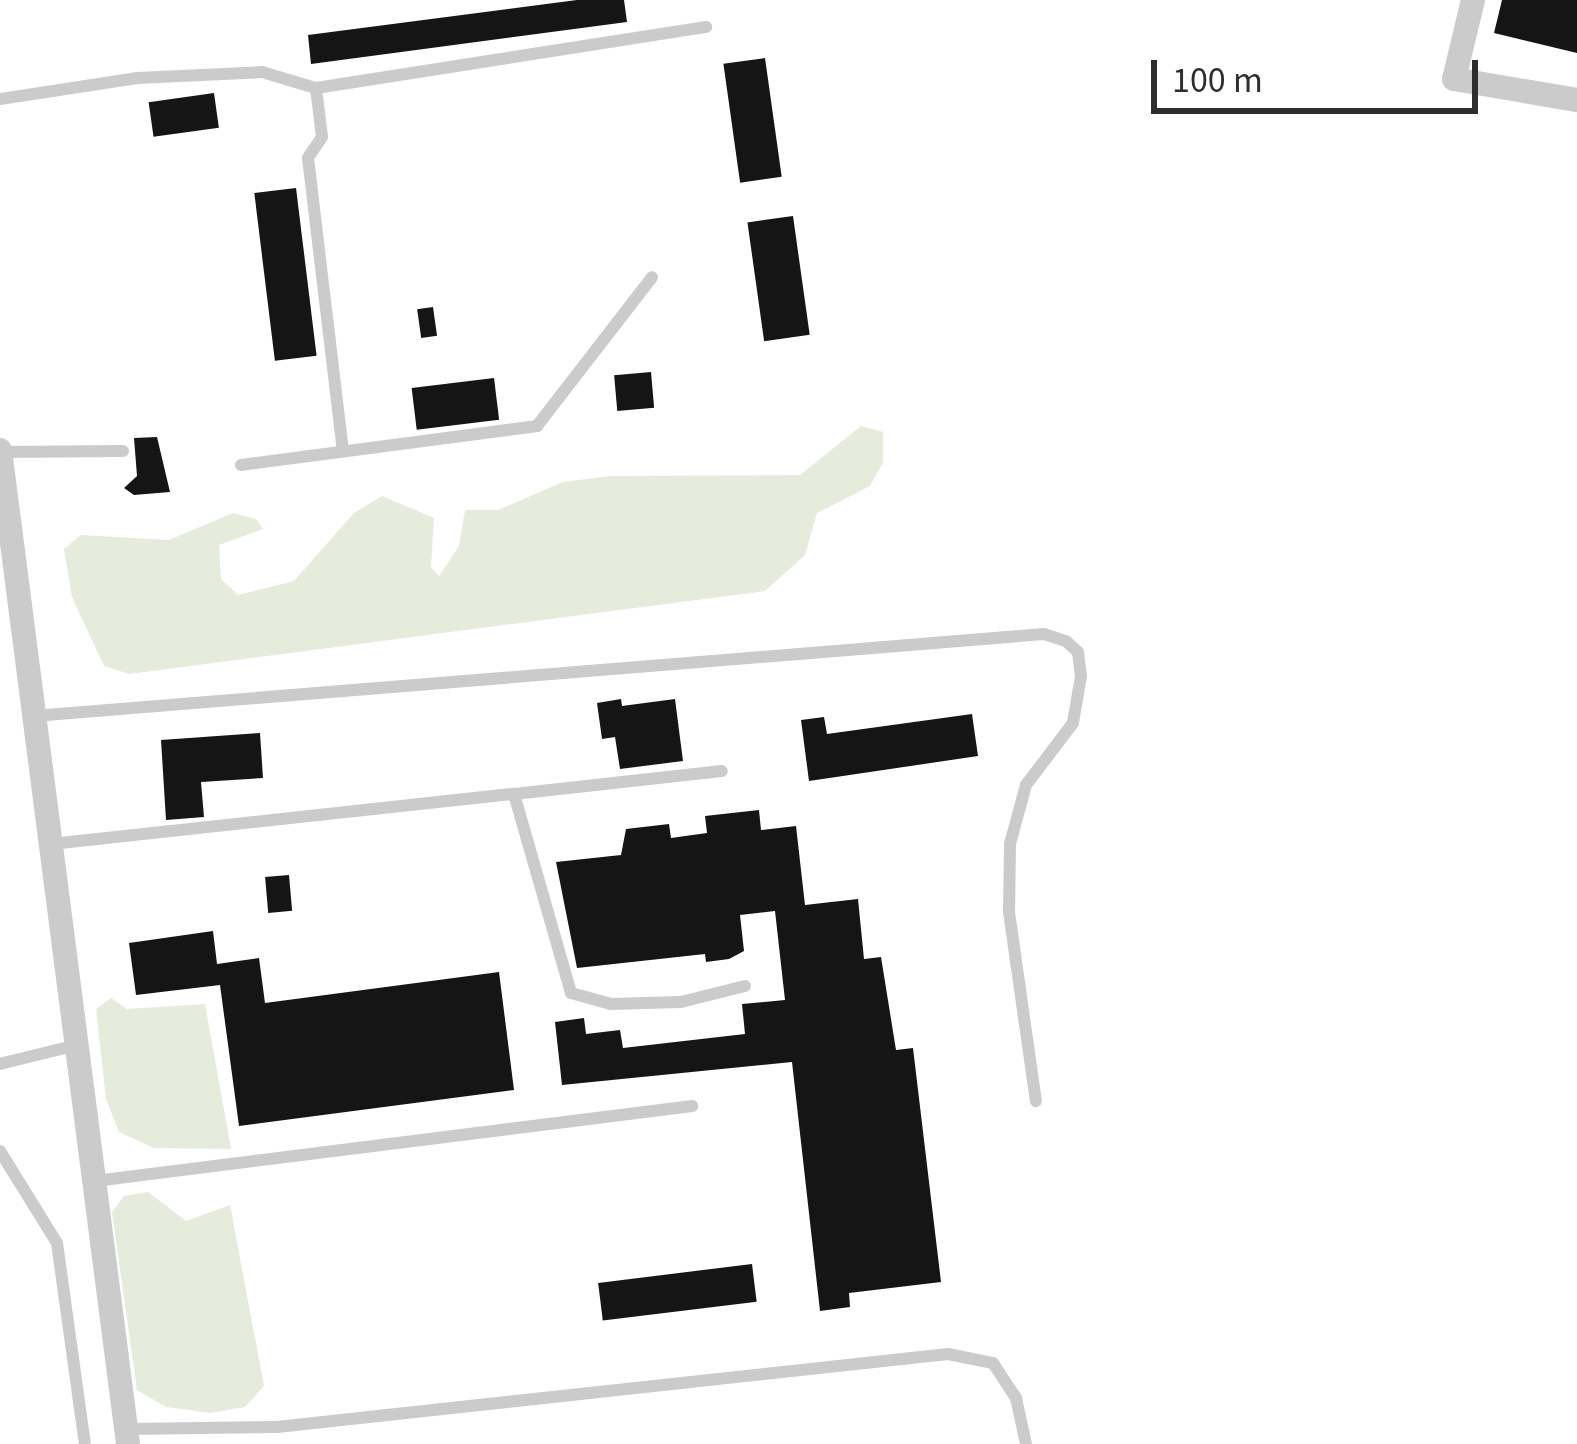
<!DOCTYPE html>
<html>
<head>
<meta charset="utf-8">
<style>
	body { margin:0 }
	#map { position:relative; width:1577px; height:1444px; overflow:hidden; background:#fff; font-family:"Source Sans 3",sans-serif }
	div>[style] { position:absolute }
	.green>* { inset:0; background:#e5ecdb }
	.building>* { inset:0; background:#151515; transform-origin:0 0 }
	.service>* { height:12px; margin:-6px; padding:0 6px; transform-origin:6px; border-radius:6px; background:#cbcbcb }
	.minor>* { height:24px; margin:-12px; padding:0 12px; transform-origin:12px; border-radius:12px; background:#cbcbcb }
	span { translate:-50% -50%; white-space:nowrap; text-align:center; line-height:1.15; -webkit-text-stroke:12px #fff; paint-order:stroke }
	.scale { position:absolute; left:1151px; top:60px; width:327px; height:54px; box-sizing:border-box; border:6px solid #2e2e2e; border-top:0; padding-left:15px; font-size:36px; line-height:42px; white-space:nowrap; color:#2e2e2e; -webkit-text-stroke:9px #fff; paint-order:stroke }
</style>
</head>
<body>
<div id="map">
	<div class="green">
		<i style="clip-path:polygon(861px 426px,883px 432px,883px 463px,870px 486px,817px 513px,805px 555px,765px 591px,129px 674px,104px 666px,72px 597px,64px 549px,81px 535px,169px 540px,233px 513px,256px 519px,263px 529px,219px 545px,221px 579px,238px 595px,294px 581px,354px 513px,382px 496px,434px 518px,431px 567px,439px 576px,459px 546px,465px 510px,498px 510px,563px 482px,611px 476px,800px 475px)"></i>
		<i style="clip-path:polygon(111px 998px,127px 1009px,205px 1004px,231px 1149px,154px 1148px,119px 1132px,106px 1099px,96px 1009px)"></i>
		<i style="clip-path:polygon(148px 1192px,186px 1221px,230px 1205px,264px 1386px,245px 1407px,210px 1413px,166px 1407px,137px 1390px,112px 1212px,124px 1196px)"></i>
	</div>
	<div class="building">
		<i style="clip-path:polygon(577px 0,624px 0,627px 22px,311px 64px,308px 35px)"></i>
		<i style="clip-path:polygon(1502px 0,1577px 0,1577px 53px,1494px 33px)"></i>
		<i style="left:765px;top:58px;width:120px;height:42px;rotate:82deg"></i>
		<i style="left:214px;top:93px;width:35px;height:66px;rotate:82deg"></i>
		<i style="left:296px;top:188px;width:169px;height:42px;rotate:83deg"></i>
		<i style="left:793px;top:216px;width:120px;height:46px;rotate:82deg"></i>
		<i style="left:433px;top:307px;width:29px;height:16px;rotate:82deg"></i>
		<i style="left:651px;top:372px;width:36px;height:37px;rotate:85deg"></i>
		<i style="left:494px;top:378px;width:42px;height:83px;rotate:83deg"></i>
		<i style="clip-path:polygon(157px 437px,170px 492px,134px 495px,124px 488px,137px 476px,134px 438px)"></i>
		<i style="clip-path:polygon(621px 699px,622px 706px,675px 699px,683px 761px,620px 769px,615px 737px,602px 739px,597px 703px)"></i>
		<i style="clip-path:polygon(972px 714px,978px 756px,809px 781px,801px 720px,824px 717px,827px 734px)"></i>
		<i style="clip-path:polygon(260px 733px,263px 778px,201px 782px,204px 817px,166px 820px,161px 740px)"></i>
		<i style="clip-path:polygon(759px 810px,761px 830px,796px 826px,805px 905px,858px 899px,864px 959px,881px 957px,896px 1050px,913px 1048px,941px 1282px,849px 1293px,850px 1307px,820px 1311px,792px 1062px,562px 1085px,555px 1022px,584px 1018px,586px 1034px,620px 1030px,623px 1048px,745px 1034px,742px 1004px,785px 1000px,775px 911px,740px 915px,744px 951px,729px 959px,706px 962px,705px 954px,577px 968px,556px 862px,621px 855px,626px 829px,669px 824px,671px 838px,707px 833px,705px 816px)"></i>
		<i style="left:289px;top:875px;width:36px;height:24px;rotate:85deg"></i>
		<i style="clip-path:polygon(213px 931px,217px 964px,259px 958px,265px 1003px,499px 972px,514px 1090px,239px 1126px,220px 985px,136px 995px,129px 943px)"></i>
		<i style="left:752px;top:1264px;width:38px;height:155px;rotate:83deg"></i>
	</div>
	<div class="service">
		<i style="left:316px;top:88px;width:395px;rotate:-8.9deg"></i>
		<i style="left:0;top:99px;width:139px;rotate:-8.7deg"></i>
		<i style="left:137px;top:78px;width:125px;rotate:-2.7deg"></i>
		<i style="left:262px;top:72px;width:56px;rotate:16.5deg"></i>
		<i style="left:316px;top:88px;width:49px;rotate:83deg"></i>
		<i style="left:322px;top:137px;width:25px;rotate:124deg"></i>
		<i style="left:308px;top:158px;width:295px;rotate:83.2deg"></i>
		<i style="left:1px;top:452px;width:122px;rotate:-0.5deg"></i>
		<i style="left:241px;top:465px;width:299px;rotate:-7.5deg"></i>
		<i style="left:537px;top:426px;width:188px;rotate:-52.3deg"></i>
		<i style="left:34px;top:716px;width:1013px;rotate:-4.64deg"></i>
		<i style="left:1044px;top:634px;width:23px;rotate:18deg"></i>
		<i style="left:1066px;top:641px;width:16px;rotate:43deg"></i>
		<i style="left:1078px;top:652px;width:24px;rotate:83deg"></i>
		<i style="left:1081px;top:676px;width:48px;rotate:99.7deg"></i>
		<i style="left:1073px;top:723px;width:78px;rotate:127.2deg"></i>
		<i style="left:1026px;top:785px;width:61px;rotate:105.2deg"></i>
		<i style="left:1010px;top:844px;width:68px;rotate:90.8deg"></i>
		<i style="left:1009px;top:912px;width:191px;rotate:81.9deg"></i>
		<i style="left:514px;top:794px;width:209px;rotate:-6.3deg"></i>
		<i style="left:51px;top:844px;width:466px;rotate:-6.2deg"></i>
		<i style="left:514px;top:794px;width:207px;rotate:74deg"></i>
		<i style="left:571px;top:993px;width:41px;rotate:15.4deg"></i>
		<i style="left:611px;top:1004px;width:70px;rotate:-1.6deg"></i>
		<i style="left:681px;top:1002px;width:66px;rotate:-14deg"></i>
		<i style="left:0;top:1064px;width:79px;rotate:-13.9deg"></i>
		<i style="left:0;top:1151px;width:108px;rotate:58.2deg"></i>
		<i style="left:57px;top:1243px;width:203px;rotate:82.1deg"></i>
		<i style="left:95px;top:1181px;width:602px;rotate:-7.16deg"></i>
		<i style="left:126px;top:1429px;width:151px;rotate:-0.8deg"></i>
		<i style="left:277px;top:1427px;width:675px;rotate:-6.21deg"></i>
		<i style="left:948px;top:1354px;width:46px;rotate:11.3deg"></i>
		<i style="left:993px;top:1363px;width:42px;rotate:56.7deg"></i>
		<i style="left:1016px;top:1398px;width:47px;rotate:77.7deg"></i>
	</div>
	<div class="minor">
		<i style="left:1473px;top:0;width:81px;rotate:103.5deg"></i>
		<i style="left:1454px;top:79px;width:125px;rotate:9.7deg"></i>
		<i style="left:0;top:450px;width:1002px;rotate:82.66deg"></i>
	</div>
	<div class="scale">100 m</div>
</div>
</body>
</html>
